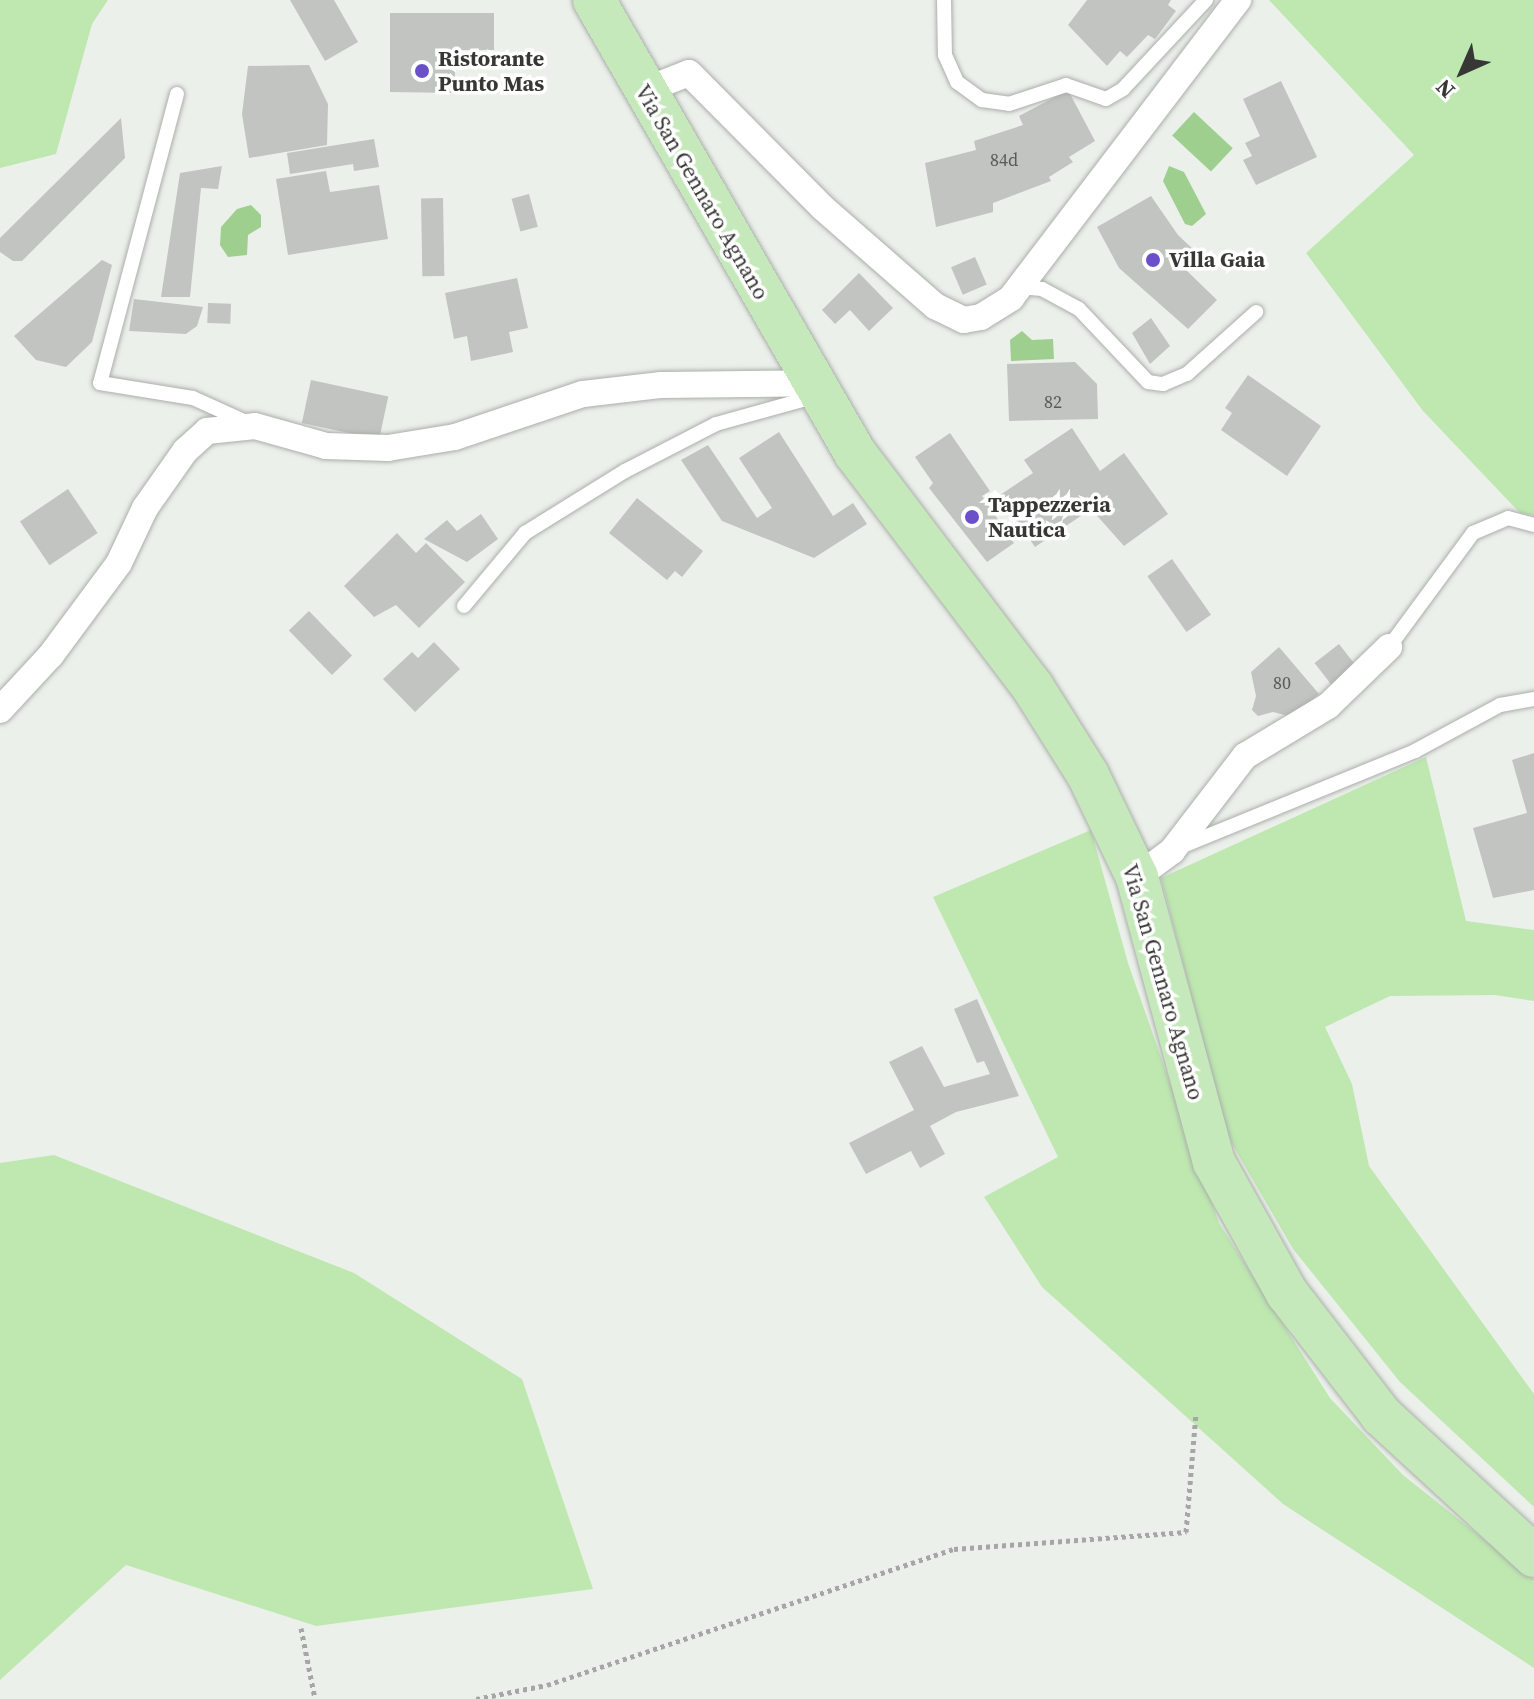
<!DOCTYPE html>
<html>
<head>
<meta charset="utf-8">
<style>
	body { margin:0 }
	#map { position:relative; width:1534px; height:1699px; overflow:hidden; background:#ecf0eb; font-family:"Source Serif 4",serif }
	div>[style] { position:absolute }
	.green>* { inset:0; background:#bee8b0 }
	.water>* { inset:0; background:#9ecf8e; transform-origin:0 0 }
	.building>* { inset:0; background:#c1c4c0; transform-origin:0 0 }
	.path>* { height:5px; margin-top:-2.5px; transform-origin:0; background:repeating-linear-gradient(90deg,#a4a7a3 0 4px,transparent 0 8px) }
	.roads { filter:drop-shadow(0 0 2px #abaeaa) drop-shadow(0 0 2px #abaeaa) }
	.service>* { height:14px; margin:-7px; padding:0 7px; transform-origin:7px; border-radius:7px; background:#fff }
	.minor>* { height:26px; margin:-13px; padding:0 13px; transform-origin:13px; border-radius:13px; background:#fff }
	.primary>* { height:42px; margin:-21px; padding:0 21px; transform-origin:21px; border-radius:21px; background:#c6e9bb }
	.dots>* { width:22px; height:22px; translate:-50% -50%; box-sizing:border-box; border:4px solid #fff; border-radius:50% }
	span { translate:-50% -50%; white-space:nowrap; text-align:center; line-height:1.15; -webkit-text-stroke:7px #fff; paint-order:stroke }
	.number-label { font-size:18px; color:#5a5b58 }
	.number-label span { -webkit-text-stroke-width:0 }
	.poi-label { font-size:22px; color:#373836; font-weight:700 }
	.left { translate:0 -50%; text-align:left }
	.street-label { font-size:22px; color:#373836 }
	.north { position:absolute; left:1422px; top:32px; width:80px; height:80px; -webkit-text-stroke:6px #fff; paint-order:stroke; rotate:225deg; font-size:22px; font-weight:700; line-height:32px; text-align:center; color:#373836 }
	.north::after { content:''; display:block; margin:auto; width:28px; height:36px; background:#373836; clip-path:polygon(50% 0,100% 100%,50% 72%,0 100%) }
</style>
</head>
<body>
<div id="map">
	<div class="green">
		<i style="clip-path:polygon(0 0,108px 0,92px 24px,56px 154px,0 168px)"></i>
		<i style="clip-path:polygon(1269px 0,1534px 0,1534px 516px,1520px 513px,1423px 411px,1306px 253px,1414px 155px)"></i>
		<i style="clip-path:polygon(1426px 757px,1466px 921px,1534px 930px,1534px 1001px,1495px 995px,1390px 996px,1325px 1027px,1352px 1084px,1369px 1166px,1534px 1394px,1534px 1507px,1400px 1382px,1293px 1249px,1228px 1137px,1161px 878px)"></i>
		<i style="clip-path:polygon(1091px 830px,1128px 963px,1219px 1223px,1330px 1398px,1403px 1475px,1534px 1579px,1534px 1668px,1283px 1504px,1042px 1287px,984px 1197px,1058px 1157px,933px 897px)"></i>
		<i style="clip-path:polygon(54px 1155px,354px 1273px,522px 1379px,593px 1589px,316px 1626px,126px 1565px,0 1680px,0 1163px)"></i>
	</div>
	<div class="water">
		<i style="left:1194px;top:112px;width:53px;height:32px;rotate:43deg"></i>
		<i style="clip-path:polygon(1169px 166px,1184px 172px,1206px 214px,1192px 226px,1185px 224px,1163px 181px)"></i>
		<i style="clip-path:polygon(251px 205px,261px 215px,261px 227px,248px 235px,247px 255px,228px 257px,220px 245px,221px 227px,237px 209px)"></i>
		<i style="clip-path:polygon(1022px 331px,1032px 340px,1053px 339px,1054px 359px,1011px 361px,1010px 340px)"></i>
	</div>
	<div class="building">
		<i style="clip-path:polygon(290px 0,334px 0,358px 42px,325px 61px)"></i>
		<i style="clip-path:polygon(1087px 0,1171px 0,1168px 5px,1176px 11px,1155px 39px,1148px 35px,1127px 57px,1120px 51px,1107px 66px,1068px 25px)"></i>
		<i style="clip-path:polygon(390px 13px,494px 13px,494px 50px,455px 50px,455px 93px,390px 92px)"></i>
		<i style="clip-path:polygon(309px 65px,328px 104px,327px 145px,249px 158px,242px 114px,248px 66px)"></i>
		<i style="clip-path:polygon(1281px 81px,1317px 157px,1256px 185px,1243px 160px,1252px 156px,1245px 143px,1260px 136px,1243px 99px)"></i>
		<i style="clip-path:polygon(1068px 90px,1095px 141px,1069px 157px,1073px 162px,1049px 177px,1051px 181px,993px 203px,993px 212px,936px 227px,925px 163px,976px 150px,974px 141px,1023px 125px,1019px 116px)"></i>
		<i style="clip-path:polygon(121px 118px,125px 158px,22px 261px,13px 261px,0 252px,0 238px)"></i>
		<i style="clip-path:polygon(374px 139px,379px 167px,354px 171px,353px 164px,290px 174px,287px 153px)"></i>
		<i style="clip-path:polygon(222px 166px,218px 189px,201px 188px,190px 297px,161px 297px,180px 173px)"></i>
		<i style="clip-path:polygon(326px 171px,330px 192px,379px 185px,388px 239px,288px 255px,276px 179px)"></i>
		<i style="left:529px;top:194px;width:34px;height:18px;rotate:75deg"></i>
		<i style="clip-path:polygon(1151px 196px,1178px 235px,1197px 253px,1184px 268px,1217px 300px,1188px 329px,1119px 268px,1097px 227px)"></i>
		<i style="left:443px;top:198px;width:78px;height:22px;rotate:89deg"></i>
		<i style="left:975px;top:257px;width:30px;height:26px;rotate:67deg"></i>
		<i style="clip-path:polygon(102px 260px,112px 265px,92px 342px,66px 367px,36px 360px,14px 336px)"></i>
		<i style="clip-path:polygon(859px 273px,893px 308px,869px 331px,850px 310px,835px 324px,822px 310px)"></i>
		<i style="clip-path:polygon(517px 278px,528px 328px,509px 332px,513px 352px,471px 361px,467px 336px,454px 339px,445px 293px)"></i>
		<i style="clip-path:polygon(134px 299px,203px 307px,197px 326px,186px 334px,129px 331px)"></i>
		<i style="left:208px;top:303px;width:23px;height:20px;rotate:2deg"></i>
		<i style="clip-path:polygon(1151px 318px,1170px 346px,1150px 364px,1132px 333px)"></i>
		<i style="clip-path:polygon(1075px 362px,1097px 384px,1098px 419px,1009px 421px,1007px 364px)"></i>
		<i style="clip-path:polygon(1248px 375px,1321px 426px,1287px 476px,1221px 430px,1232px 413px,1225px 408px)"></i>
		<i style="left:311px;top:380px;width:79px;height:44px;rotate:12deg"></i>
		<i style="clip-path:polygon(1072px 428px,1100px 471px,1124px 453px,1168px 514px,1124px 546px,1091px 509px,1035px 547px,1000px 495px,1033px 473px,1024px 460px)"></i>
		<i style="clip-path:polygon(779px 432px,833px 516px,853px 503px,867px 524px,814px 558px,722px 521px,681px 460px,708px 445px,757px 518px,772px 508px,739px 458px)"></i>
		<i style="clip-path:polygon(950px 433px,990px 491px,982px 496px,1014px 543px,987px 562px,929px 488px,933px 483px,915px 457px)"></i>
		<i style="left:68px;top:489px;width:53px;height:58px;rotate:56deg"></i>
		<i style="clip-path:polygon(637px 498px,703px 551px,682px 577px,675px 571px,667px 580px,609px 533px)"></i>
		<i style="clip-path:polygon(481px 514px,498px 539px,467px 562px,424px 539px,447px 520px,457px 531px)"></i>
		<i style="clip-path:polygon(397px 533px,416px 553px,426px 543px,465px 582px,419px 628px,396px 605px,374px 617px,344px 586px)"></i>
		<i style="left:1172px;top:559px;width:68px;height:30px;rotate:55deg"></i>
		<i style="left:309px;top:611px;width:62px;height:28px;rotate:46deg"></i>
		<i style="clip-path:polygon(434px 642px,460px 669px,415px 712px,383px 679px,412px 652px,418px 658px)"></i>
		<i style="left:1339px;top:644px;width:28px;height:31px;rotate:52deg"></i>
		<i style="clip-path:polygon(1279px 647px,1319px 694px,1292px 717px,1273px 712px,1258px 716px,1252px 710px,1256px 696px,1251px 672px)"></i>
		<i style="clip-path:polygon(1534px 753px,1534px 890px,1493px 898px,1473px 828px,1527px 813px,1512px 760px)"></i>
		<i style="clip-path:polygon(977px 999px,1019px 1096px,956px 1112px,930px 1126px,945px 1154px,920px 1168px,911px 1151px,866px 1174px,849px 1143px,914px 1110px,889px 1062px,922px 1046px,944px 1087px,990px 1074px,984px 1061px,977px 1063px,954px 1009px)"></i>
	</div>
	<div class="path">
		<i style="left:301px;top:1628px;width:72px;rotate:78.8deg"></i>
		<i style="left:476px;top:1699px;width:72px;rotate:-11.2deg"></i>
		<i style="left:547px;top:1685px;width:429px;rotate:-18.5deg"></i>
		<i style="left:954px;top:1549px;width:233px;rotate:-4.2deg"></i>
		<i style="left:1186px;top:1532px;width:119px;rotate:-85.2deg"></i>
	</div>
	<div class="roads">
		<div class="service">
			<i style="left:944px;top:0;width:55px;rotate:89deg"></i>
			<i style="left:945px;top:55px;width:30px;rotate:66deg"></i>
			<i style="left:957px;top:82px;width:31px;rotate:36deg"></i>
			<i style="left:982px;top:100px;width:27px;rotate:8deg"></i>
			<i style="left:1009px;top:104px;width:60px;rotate:-18.4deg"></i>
			<i style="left:1066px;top:85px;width:42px;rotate:19.3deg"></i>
			<i style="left:1106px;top:99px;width:20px;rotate:-30deg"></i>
			<i style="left:1123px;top:89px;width:122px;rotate:-47deg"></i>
			<i style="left:177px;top:94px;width:299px;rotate:104.9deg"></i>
			<i style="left:100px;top:383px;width:94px;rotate:9.2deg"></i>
			<i style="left:193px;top:398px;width:60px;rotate:24.4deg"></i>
			<i style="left:1019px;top:287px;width:23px;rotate:5deg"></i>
			<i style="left:1042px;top:289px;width:42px;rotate:28.4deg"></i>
			<i style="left:1079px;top:309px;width:100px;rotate:46.6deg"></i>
			<i style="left:1148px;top:382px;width:15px;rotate:8deg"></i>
			<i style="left:1163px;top:384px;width:26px;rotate:-23deg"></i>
			<i style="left:1187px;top:374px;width:93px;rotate:-41.9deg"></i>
			<i style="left:464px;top:606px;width:95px;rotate:-50.1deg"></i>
			<i style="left:525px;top:533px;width:118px;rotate:-31.8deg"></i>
			<i style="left:625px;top:471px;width:102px;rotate:-27.3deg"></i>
			<i style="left:716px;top:424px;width:105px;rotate:-15.5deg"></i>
			<i style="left:1389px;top:647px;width:142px;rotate:-53.6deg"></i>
			<i style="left:1473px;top:533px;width:38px;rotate:-23deg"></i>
			<i style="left:1508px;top:518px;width:27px;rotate:15deg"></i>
			<i style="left:1180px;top:847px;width:254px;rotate:-22.2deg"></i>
			<i style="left:1415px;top:751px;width:97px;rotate:-28.4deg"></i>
			<i style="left:1500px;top:705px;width:35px;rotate:-10deg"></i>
		</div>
		<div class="minor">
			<i style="left:643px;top:91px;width:49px;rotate:-21.4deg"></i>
			<i style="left:689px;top:73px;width:190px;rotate:45.2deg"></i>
			<i style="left:823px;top:208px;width:149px;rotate:41.2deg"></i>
			<i style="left:935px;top:306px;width:32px;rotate:26deg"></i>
			<i style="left:964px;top:320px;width:17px;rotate:-10deg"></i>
			<i style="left:981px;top:317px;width:36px;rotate:-32deg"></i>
			<i style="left:1011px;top:298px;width:375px;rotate:-52.7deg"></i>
			<i style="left:0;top:710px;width:75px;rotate:-47.2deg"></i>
			<i style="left:51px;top:655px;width:114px;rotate:-53.5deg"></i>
			<i style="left:119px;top:563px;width:61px;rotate:-64.7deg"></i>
			<i style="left:145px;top:508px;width:70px;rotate:-54.9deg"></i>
			<i style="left:185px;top:451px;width:30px;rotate:-42deg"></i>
			<i style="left:207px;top:431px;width:48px;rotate:-5.9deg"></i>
			<i style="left:255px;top:426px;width:74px;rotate:15.7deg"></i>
			<i style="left:326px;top:446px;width:62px;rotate:1.8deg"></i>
			<i style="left:388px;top:448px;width:68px;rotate:-9.3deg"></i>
			<i style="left:455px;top:437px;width:135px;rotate:-18.6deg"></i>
			<i style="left:583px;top:394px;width:79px;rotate:-6.6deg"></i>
			<i style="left:661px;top:385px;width:153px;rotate:-0.7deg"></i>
			<i style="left:1137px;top:877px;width:44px;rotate:-36.6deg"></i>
			<i style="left:1172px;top:851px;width:120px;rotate:-52.5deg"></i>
			<i style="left:1245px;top:756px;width:97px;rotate:-31.1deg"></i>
			<i style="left:1328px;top:706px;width:85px;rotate:-44deg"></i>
		</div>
		<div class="primary">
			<i style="left:594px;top:0;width:523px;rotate:60.05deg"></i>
			<i style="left:855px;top:453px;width:293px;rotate:52.8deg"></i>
			<i style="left:1032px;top:686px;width:105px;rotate:57.8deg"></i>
			<i style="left:1088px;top:775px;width:113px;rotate:64.3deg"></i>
			<i style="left:1137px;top:877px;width:295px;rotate:74.9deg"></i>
			<i style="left:1214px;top:1162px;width:150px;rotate:60.9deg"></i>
			<i style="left:1287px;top:1293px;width:155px;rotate:52.3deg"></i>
			<i style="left:1382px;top:1416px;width:207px;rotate:42.6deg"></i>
		</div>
	</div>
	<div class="dots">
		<i style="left:422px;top:71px;background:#6a51ca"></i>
		<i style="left:1153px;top:260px;background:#6a51ca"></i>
		<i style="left:972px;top:517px;background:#6a51ca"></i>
	</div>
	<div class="number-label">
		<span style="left:1004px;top:160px">84d</span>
		<span style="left:1053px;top:402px">82</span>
		<span style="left:1282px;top:683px">80</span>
	</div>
	<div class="poi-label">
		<span class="left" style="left:438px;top:71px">Ristorante<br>Punto Mas</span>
		<span class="left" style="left:1169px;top:260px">Villa Gaia</span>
		<span class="left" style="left:988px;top:517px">Tappezzeria<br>Nautica</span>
	</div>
	<div class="street-label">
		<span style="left:702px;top:192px;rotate:60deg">Via San Gennaro Agnano</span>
		<span style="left:1163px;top:982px;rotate:74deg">Via San Gennaro Agnano</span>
	</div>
	<div class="north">N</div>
</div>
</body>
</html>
